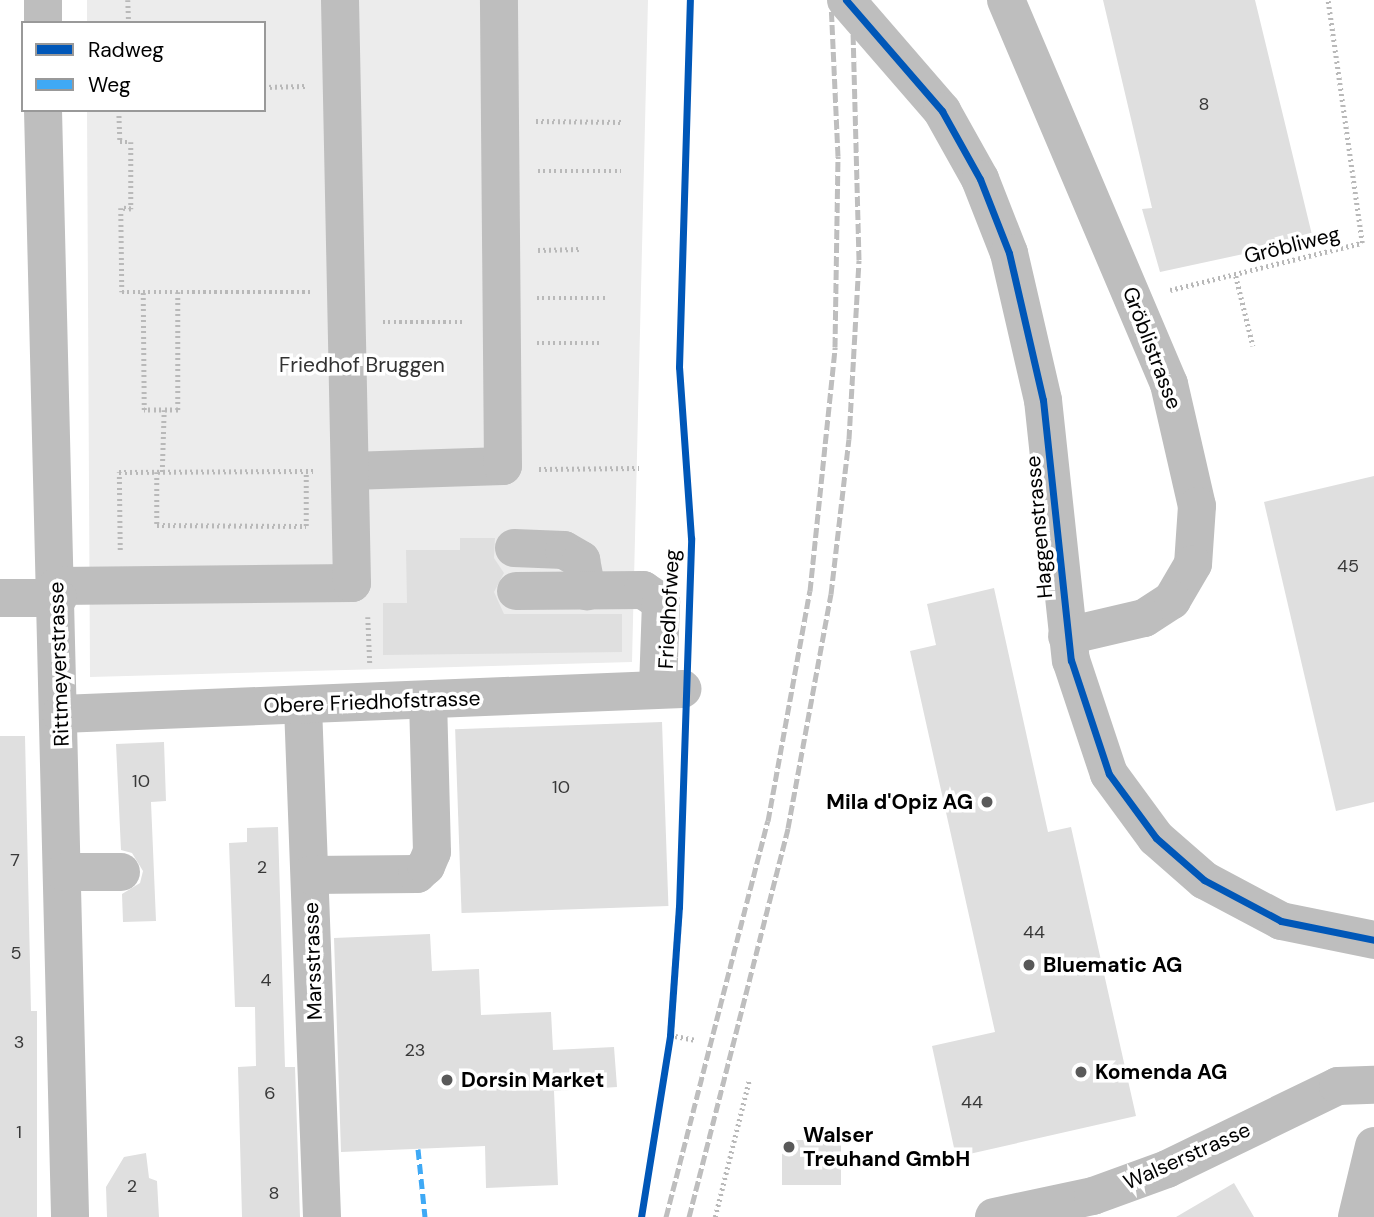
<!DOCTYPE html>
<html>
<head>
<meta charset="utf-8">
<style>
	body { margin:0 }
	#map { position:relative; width:1374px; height:1217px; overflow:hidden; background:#fff; font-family:"DM Sans",sans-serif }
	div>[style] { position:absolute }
	.green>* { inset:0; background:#ececec }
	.building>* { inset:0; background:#dfdfdf; transform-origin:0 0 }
	.path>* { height:4.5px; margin-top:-2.25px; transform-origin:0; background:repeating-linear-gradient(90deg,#b9b9b9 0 2px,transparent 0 5.5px) }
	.minor>* { height:38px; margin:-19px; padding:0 19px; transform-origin:19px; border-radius:19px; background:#bebebe }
	.rail>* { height:5px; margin-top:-2.5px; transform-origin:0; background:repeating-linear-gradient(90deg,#bebebe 0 10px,transparent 0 13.5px) }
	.quiet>* { height:5px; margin-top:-2.5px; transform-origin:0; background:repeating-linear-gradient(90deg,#3fa9f5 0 10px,transparent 0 15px) }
	.cycleway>* { height:7px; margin:-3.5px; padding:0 3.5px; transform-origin:3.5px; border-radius:3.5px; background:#0057b8 }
	.dots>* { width:19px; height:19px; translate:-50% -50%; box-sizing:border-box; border:4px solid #fff; border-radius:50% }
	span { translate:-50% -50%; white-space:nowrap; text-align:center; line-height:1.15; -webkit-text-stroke:7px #fff; paint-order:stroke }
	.number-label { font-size:18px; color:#383838 }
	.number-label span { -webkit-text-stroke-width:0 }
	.street-label { font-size:21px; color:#000 }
	.park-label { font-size:21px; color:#333 }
	.poi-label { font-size:21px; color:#000; font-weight:700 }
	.right { translate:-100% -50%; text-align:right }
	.left { translate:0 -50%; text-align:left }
	.legend { position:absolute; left:21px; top:21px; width:245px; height:91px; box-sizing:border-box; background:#fff; border:2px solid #999; margin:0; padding:9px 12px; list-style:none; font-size:21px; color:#000 }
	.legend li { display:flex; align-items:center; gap:14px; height:35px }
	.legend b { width:35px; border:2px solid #999 }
</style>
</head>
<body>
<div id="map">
	<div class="green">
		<i style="clip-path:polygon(87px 0,648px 0,632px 662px,90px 677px,87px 110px,264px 110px,264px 23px,87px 23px)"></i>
	</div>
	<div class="building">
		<i style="clip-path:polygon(1103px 0,1255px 0,1313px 239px,1160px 272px,1142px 209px,1152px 208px)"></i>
		<i style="clip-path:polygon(1374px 476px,1374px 802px,1336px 811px,1264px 502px)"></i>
		<i style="clip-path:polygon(460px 538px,495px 538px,494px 558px,504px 573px,494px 592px,504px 614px,622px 614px,622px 652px,383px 655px,383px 603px,407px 603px,406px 550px,460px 550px)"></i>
		<i style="clip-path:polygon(994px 588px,1048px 832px,1071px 827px,1136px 1116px,956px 1157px,932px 1046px,995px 1032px,910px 651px,936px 645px,927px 604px)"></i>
		<i style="left:662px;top:722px;width:184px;height:207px;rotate:88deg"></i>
		<i style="clip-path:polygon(0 736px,25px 736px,31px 1011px,37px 1011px,37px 1217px,0 1217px)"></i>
		<i style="clip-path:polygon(164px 742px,166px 801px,151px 802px,156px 921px,123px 922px,122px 894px,140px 883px,143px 871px,132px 853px,121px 850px,116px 744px)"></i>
		<i style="clip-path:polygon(278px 827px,285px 1067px,295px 1067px,300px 1217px,242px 1217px,238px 1067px,256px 1066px,255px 1007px,235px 1007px,229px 843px,247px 842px,247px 828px)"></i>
		<i style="clip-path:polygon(430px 934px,432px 971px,479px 969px,481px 1015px,551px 1012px,553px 1050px,614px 1047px,617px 1087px,554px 1091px,558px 1185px,486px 1188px,485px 1146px,341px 1152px,334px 938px)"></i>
		<i style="left:782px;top:1140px;width:59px;height:45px"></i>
		<i style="clip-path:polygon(146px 1153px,149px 1178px,157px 1181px,159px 1217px,107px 1217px,106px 1187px,124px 1157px)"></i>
		<i style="clip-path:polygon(1234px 1183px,1254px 1217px,1176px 1217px)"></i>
	</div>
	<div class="path">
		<i style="left:128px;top:0;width:23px;rotate:88deg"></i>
		<i style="left:264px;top:87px;width:41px;rotate:-1.4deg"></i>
		<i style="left:119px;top:110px;width:32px;rotate:88deg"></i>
		<i style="left:120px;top:142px;width:11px"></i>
		<i style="left:131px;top:142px;width:67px;rotate:90deg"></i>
		<i style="left:131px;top:209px;width:10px;rotate:-174deg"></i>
		<i style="left:121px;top:208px;width:84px;rotate:89.3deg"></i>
		<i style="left:122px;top:292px;width:21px"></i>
		<i style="left:536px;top:121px;width:87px;rotate:0.7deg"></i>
		<i style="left:538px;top:171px;width:83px"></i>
		<i style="left:538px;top:250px;width:43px;rotate:-1.3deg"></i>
		<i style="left:1236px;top:276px;width:72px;rotate:76.3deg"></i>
		<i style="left:1170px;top:290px;width:198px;rotate:-13.8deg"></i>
		<i style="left:1362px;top:243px;width:245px;rotate:-98deg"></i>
		<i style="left:178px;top:292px;width:118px;rotate:90deg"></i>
		<i style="left:178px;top:410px;width:34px;rotate:180deg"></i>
		<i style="left:144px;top:410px;width:118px;rotate:-90.5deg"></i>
		<i style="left:143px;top:292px;width:168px"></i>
		<i style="left:537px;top:298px;width:68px"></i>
		<i style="left:383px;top:322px;width:82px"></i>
		<i style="left:537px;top:343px;width:65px"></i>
		<i style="left:539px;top:469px;width:100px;rotate:-0.6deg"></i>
		<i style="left:157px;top:472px;width:53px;rotate:90deg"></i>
		<i style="left:157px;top:525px;width:149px;rotate:0.4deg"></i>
		<i style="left:306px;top:526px;width:55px;rotate:-90deg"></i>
		<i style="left:162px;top:472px;width:62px;rotate:-88.2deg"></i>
		<i style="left:120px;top:550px;width:78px;rotate:-90.7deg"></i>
		<i style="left:119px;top:472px;width:194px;rotate:-0.3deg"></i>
		<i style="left:368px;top:617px;width:47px;rotate:87.6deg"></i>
		<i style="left:670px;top:1035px;width:25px;rotate:11deg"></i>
		<i style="left:715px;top:1217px;width:140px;rotate:-76deg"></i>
	</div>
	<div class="minor">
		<i style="left:43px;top:0;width:23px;rotate:90deg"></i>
		<i style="left:846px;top:0;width:147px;rotate:49.1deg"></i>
		<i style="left:942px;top:111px;width:78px;rotate:60.8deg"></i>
		<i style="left:980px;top:179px;width:79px;rotate:68.6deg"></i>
		<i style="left:1009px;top:253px;width:151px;rotate:77deg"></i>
		<i style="left:1043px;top:400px;width:262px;rotate:83.9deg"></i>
		<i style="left:1071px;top:660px;width:120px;rotate:71.6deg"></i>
		<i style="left:1109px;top:774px;width:79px;rotate:53.7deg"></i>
		<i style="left:1156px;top:838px;width:64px;rotate:41.2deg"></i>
		<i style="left:1204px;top:880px;width:87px;rotate:28deg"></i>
		<i style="left:1281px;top:921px;width:95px;rotate:11.5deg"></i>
		<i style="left:1006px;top:0;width:417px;rotate:67deg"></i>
		<i style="left:1169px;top:384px;width:125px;rotate:77.1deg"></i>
		<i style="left:1197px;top:506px;width:58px;rotate:93.9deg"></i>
		<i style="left:1193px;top:564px;width:42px;rotate:120.3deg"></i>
		<i style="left:1172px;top:600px;width:33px;rotate:147deg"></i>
		<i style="left:1144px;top:618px;width:79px;rotate:166.8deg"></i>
		<i style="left:43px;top:110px;width:1107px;rotate:88.6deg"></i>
		<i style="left:350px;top:471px;width:153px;rotate:-1.9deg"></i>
		<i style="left:503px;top:466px;width:466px;rotate:-90.5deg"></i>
		<i style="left:514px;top:548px;width:50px;rotate:2.3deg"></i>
		<i style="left:564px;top:550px;width:20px;rotate:30deg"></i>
		<i style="left:581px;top:560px;width:32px;rotate:79deg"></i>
		<i style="left:57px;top:586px;width:295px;rotate:-0.6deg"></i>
		<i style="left:352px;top:583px;width:583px;rotate:-91.18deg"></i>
		<i style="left:516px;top:591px;width:127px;rotate:-0.5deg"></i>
		<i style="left:643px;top:590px;width:22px;rotate:34deg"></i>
		<i style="left:661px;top:602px;width:86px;rotate:92deg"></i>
		<i style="left:0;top:598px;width:58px"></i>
		<i style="left:303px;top:706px;width:511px;rotate:87.87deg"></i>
		<i style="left:61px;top:714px;width:622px;rotate:-2.31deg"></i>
		<i style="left:64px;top:872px;width:57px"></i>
		<i style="left:310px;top:875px;width:107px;rotate:-0.5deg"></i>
		<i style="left:417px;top:874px;width:12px;rotate:-42deg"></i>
		<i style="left:426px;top:866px;width:15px;rotate:-67deg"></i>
		<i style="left:432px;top:852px;width:152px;rotate:-91.5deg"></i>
		<i style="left:994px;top:1217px;width:101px;rotate:-12deg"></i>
		<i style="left:1093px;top:1196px;width:79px;rotate:-20deg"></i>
		<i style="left:1167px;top:1169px;width:190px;rotate:-25.9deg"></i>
		<i style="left:1338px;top:1086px;width:36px;rotate:-2deg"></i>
		<i style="left:1357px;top:1217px;width:73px;rotate:-76.5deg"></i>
	</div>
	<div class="rail">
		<i style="left:666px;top:1217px;width:409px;rotate:-75.6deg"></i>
		<i style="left:768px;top:821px;width:234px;rotate:-79.7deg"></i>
		<i style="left:810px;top:591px;width:245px;rotate:-84.1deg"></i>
		<i style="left:835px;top:347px;width:191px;rotate:-89.1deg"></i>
		<i style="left:838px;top:156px;width:156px;rotate:-92.6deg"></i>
		<i style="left:689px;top:1217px;width:401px;rotate:-75.7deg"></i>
		<i style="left:788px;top:828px;width:238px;rotate:-79.6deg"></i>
		<i style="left:831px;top:594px;width:156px;rotate:-83.4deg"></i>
		<i style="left:849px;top:439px;width:179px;rotate:-86.8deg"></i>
		<i style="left:859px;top:260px;width:260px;rotate:-91.5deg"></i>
	</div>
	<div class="quiet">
		<i style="left:418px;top:1149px;width:68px;rotate:84.1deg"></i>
	</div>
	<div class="cycleway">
		<i style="left:846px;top:0;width:147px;rotate:49.1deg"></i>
		<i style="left:942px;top:111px;width:78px;rotate:60.8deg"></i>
		<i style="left:980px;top:179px;width:79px;rotate:68.6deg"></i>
		<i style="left:1009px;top:253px;width:151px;rotate:77deg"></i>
		<i style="left:1043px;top:400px;width:262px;rotate:83.9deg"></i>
		<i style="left:1071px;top:660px;width:120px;rotate:71.6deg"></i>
		<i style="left:1109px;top:774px;width:79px;rotate:53.7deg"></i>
		<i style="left:1156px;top:838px;width:64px;rotate:41.2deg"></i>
		<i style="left:1204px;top:880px;width:87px;rotate:28deg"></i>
		<i style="left:1281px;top:921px;width:95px;rotate:11.5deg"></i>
		<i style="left:641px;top:1217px;width:184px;rotate:-80.9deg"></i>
		<i style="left:670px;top:1035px;width:128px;rotate:-86deg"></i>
		<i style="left:679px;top:907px;width:369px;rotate:-88.1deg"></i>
		<i style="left:691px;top:538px;width:171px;rotate:-94deg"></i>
		<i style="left:679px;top:367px;width:367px;rotate:-88.3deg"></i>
	</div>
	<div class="dots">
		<i style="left:987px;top:802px;background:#595959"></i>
		<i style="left:1029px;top:965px;background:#595959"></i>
		<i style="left:1081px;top:1072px;background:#595959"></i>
		<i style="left:447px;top:1080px;background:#595959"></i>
		<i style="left:789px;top:1147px;background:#595959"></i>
	</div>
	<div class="number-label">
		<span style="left:1204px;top:104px">8</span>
		<span style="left:1348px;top:566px">45</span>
		<span style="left:141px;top:781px">10</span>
		<span style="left:561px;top:787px">10</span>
		<span style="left:15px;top:860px">7</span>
		<span style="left:262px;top:867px">2</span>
		<span style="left:1034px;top:932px">44</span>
		<span style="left:16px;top:953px">5</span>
		<span style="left:266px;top:980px">4</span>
		<span style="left:19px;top:1042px">3</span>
		<span style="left:415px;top:1050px">23</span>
		<span style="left:270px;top:1093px">6</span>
		<span style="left:972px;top:1102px">44</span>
		<span style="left:19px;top:1132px">1</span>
		<span style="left:132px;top:1186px">2</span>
		<span style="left:274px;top:1193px">8</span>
	</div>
	<div class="street-label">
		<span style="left:1292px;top:245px;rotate:-14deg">Gröbliweg</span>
		<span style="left:1152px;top:348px;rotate:69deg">Gröblistrasse</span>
		<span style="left:1039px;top:527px;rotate:-95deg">Haggenstrasse</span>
		<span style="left:669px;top:609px;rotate:-87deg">Friedhofweg</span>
		<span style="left:59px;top:664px;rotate:-92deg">Rittmeyerstrasse</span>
		<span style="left:372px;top:702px;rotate:-2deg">Obere Friedhofstrasse</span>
		<span style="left:313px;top:961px;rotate:-92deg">Marsstrasse</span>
		<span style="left:1187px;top:1156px;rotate:-24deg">Walserstrasse</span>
	</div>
	<div class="park-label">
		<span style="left:362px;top:365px">Friedhof Bruggen</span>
	</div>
	<div class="poi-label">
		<span class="right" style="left:973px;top:802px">Mila d'Opiz AG</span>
		<span class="left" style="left:1043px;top:965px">Bluematic AG</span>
		<span class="left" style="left:1095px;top:1072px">Komenda AG</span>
		<span class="left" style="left:461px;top:1080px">Dorsin Market</span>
		<span class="left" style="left:803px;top:1147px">Walser<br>Treuhand GmbH</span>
	</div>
	<ul class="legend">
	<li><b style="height:9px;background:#0057b8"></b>Radweg</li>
	<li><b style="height:9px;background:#3fa9f5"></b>Weg</li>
	</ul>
</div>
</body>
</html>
